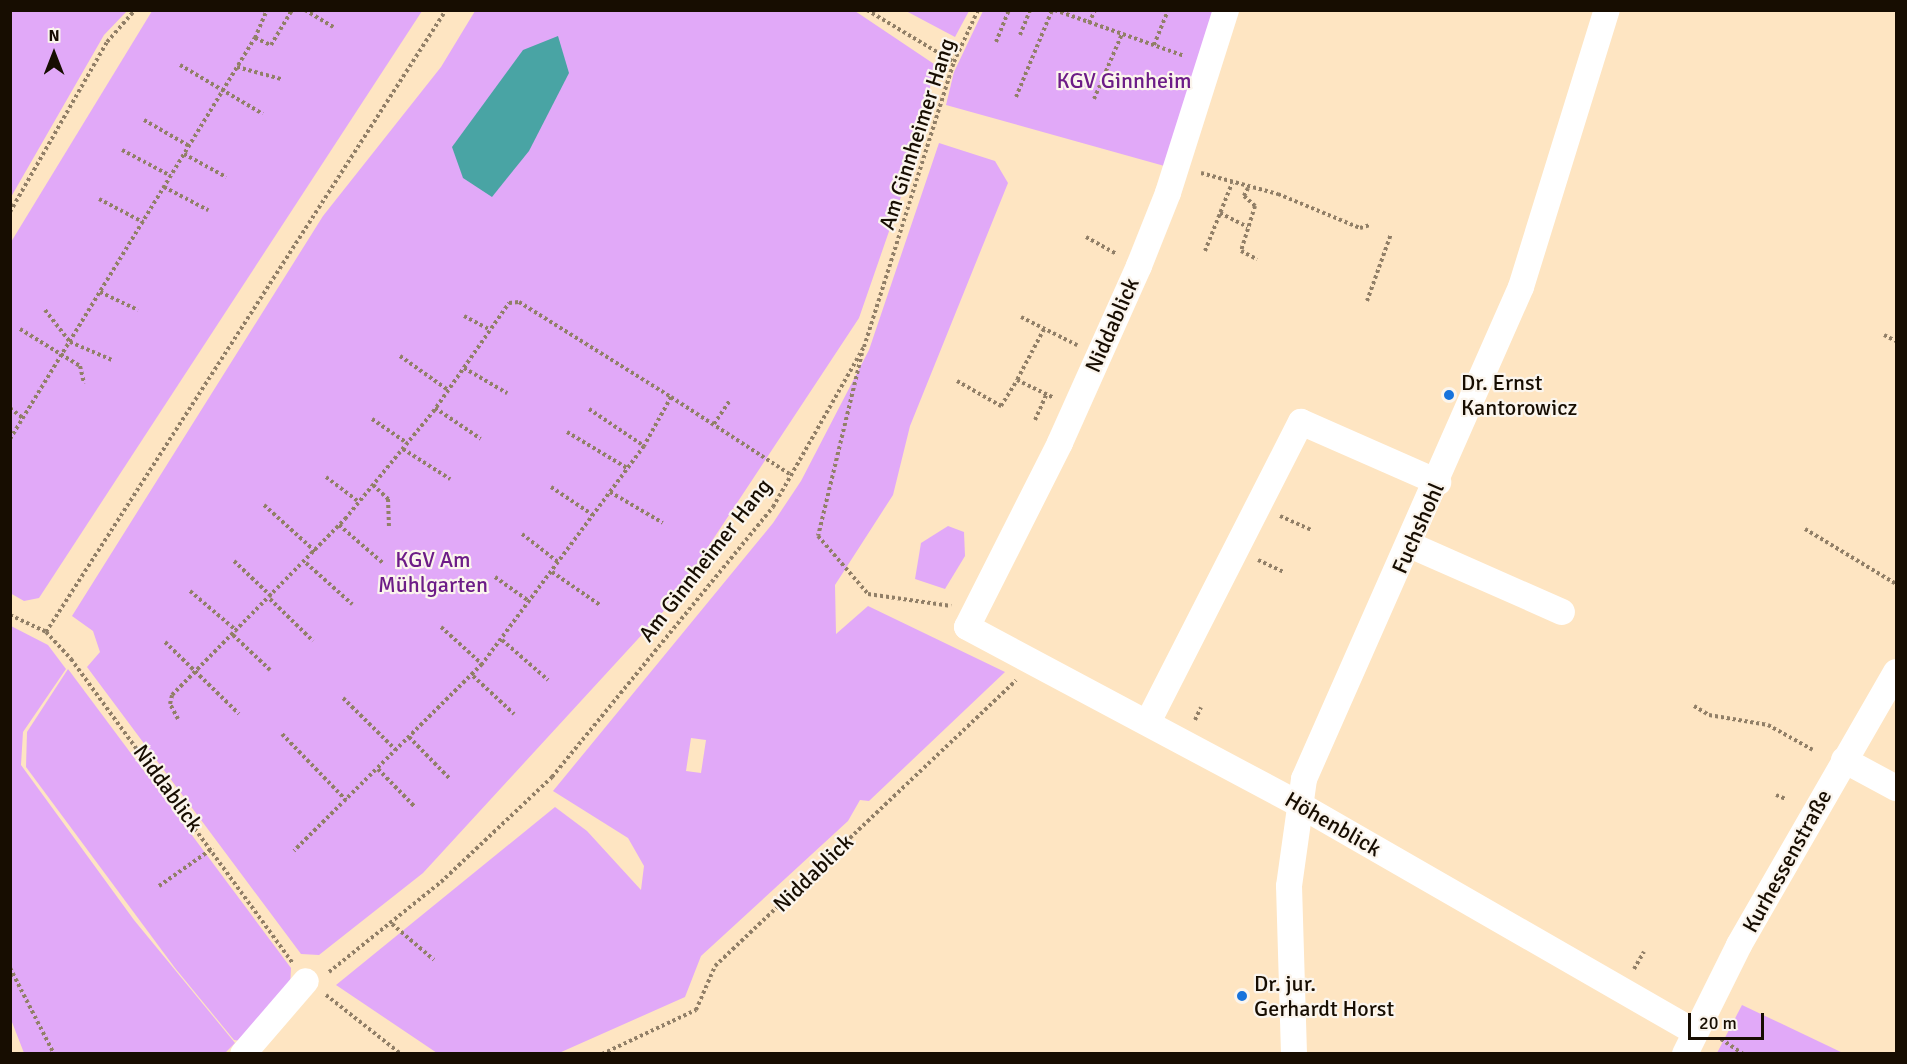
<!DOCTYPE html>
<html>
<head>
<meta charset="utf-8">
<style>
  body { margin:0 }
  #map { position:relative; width:1907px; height:1064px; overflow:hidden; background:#fee5c2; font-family:Signika,sans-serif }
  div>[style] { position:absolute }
  .green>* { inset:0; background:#e1a9f8 }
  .water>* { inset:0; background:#49a4a4 }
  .path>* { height:4px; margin-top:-2px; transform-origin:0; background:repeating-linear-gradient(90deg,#917f67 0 3px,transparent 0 6px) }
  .minor>* { height:26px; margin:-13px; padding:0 13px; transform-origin:13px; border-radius:13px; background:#fff }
  .dots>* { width:16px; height:16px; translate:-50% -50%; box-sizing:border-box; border:3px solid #fbf5ed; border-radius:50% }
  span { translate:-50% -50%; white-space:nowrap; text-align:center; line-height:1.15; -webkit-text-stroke:4.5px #fbf5ed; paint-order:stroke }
  .park-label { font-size:22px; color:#6d1c87 }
  .street-label { font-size:22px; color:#170d01 }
  .poi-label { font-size:22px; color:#170d01 }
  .left { translate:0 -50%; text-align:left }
  .frame { position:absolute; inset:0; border:12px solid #170d01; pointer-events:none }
  .north { position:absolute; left:24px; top:24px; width:60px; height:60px; -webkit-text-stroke:4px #fbf5ed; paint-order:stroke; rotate:0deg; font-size:16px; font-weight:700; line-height:24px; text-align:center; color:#170d01 }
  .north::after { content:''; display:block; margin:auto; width:21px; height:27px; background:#170d01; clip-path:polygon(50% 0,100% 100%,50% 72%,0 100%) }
  .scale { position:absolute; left:1688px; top:1013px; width:76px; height:27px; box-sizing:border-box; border:3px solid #170d01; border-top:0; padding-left:8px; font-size:18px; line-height:21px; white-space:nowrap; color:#170d01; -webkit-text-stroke:4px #fbf5ed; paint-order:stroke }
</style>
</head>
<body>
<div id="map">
  <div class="green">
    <div style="clip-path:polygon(11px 10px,127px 11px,104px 35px,11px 197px)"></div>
    <div style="clip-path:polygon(152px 11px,422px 11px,39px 598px,24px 601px,10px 593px,11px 242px)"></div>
    <div style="clip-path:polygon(475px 11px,855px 11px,934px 64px,922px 136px,859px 318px,671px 603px,423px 873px,319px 955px,301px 954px,87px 667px,100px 652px,93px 631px,72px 616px,323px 216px,441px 67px)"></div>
    <div style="clip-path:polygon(906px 11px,969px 11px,955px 37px)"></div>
    <div style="clip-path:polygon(983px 11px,1222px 11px,1168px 167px,946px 105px,954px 72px)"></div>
    <div style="clip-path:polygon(evenodd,939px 143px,995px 161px,1008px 183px,910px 426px,893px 495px,835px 585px,836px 634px,868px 606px,1005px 672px,869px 801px,860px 800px,848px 821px,701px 956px,685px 997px,559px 1053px,437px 1053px,336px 985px,555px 807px,587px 831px,641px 890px,644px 866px,628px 838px,553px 791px,773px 523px,801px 481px,869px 350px,939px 143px,691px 738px,706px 740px,701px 773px,686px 771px,691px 738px)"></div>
    <div style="clip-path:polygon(948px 526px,964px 532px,965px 556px,945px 589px,915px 579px,921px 543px)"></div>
    <div style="clip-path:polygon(11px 626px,48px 645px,66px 669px,23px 732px,21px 765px,134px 920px,235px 1043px,225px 1053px,24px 1053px,10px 1017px)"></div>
    <div style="clip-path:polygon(68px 669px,291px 968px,290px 989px,241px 1041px,234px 1040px,175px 968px,26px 767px,27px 732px)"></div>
    <div style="clip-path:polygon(1742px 1005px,1843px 1053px,1717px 1053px)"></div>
  </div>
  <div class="water">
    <div style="clip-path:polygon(558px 36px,569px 73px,529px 151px,492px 197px,463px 178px,452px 147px,523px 50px)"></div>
  </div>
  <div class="path">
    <div style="left:305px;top:10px;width:33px;rotate:31deg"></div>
    <div style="left:867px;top:10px;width:101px;rotate:30.9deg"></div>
    <div style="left:1055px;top:10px;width:137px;rotate:19.6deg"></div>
    <div style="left:1089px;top:23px;width:14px;rotate:-65deg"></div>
    <div style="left:1020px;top:35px;width:27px;rotate:-68deg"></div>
    <div style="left:255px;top:38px;width:30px;rotate:-67deg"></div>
    <div style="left:996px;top:42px;width:35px;rotate:-68deg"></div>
    <div style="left:1154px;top:45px;width:38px;rotate:-68deg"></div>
    <div style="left:180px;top:65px;width:96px;rotate:30.6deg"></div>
    <div style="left:237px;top:67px;width:46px;rotate:15.3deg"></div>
    <div style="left:1016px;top:97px;width:94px;rotate:-67.5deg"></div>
    <div style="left:1094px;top:99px;width:71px;rotate:-66.7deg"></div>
    <div style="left:144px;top:120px;width:52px;rotate:30deg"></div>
    <div style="left:122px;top:150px;width:55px;rotate:28deg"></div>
    <div style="left:184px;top:154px;width:48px;rotate:28.7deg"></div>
    <div style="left:1201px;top:173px;width:80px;rotate:15.3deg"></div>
    <div style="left:1278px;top:194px;width:89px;rotate:22.5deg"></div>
    <div style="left:1360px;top:228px;width:10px;rotate:-17deg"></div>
    <div style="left:164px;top:187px;width:50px;rotate:27.6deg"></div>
    <div style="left:1248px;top:188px;width:9px;rotate:117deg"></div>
    <div style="left:1244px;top:196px;width:15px;rotate:42deg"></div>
    <div style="left:1255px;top:206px;width:47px;rotate:107.3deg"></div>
    <div style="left:1241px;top:251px;width:18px;rotate:27deg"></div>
    <div style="left:99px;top:199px;width:50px;rotate:27.6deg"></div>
    <div style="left:10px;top:212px;width:196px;rotate:-60.3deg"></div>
    <div style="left:107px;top:42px;width:43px;rotate:-48.8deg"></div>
    <div style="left:1220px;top:213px;width:31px;rotate:27deg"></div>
    <div style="left:1086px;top:237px;width:35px;rotate:29deg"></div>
    <div style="left:1205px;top:251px;width:73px;rotate:-68.3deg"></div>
    <div style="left:100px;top:292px;width:42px;rotate:25.3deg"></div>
    <div style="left:1367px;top:301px;width:71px;rotate:-70.3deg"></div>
    <div style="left:45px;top:310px;width:41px;rotate:52deg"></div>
    <div style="left:70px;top:342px;width:46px;rotate:23.2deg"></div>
    <div style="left:464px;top:316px;width:30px;rotate:28deg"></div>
    <div style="left:1021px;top:317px;width:63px;rotate:26.6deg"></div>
    <div style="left:20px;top:329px;width:70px;rotate:31.7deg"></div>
    <div style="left:80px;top:366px;width:18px;rotate:77deg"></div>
    <div style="left:1044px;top:329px;width:58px;rotate:117.9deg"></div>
    <div style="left:1017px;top:380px;width:41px;rotate:25.9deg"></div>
    <div style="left:1884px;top:335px;width:13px;rotate:27deg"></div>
    <div style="left:862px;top:353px;width:188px;rotate:103.5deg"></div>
    <div style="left:818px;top:536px;width:77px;rotate:49.2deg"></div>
    <div style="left:868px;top:594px;width:84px;rotate:8.2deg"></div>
    <div style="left:400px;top:356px;width:59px;rotate:35.3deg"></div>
    <div style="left:464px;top:368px;width:50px;rotate:30.2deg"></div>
    <div style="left:957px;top:381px;width:51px;rotate:29.6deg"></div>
    <div style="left:1001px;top:406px;width:31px;rotate:-58deg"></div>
    <div style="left:671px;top:397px;width:143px;rotate:33deg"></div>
    <div style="left:10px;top:408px;width:16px;rotate:38deg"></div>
    <div style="left:435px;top:408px;width:55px;rotate:34deg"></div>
    <div style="left:589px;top:409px;width:66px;rotate:33.9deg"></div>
    <div style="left:372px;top:419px;width:42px;rotate:34.4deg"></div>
    <div style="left:1035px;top:420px;width:27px;rotate:-66deg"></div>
    <div style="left:714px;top:424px;width:29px;rotate:-56deg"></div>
    <div style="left:567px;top:432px;width:70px;rotate:31deg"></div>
    <div style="left:10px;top:439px;width:470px;rotate:-58.6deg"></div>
    <div style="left:255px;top:38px;width:17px;rotate:24deg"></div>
    <div style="left:271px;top:45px;width:41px;rotate:-59deg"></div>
    <div style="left:403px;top:449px;width:56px;rotate:32.6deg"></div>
    <div style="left:326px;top:477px;width:41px;rotate:37.1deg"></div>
    <div style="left:373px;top:485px;width:21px;rotate:43deg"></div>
    <div style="left:388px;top:499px;width:28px;rotate:88deg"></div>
    <div style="left:551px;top:487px;width:50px;rotate:33.7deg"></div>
    <div style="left:610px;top:492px;width:61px;rotate:30.3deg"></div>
    <div style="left:264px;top:505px;width:70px;rotate:42.1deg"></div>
    <div style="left:1280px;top:516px;width:35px;rotate:24deg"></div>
    <div style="left:339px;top:525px;width:58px;rotate:40.8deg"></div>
    <div style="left:1805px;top:529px;width:106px;rotate:31.1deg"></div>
    <div style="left:522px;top:534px;width:46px;rotate:37.9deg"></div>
    <div style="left:1258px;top:560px;width:29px;rotate:25deg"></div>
    <div style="left:234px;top:561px;width:52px;rotate:43.5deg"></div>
    <div style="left:306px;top:563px;width:62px;rotate:41.7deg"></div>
    <div style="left:552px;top:572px;width:58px;rotate:34.5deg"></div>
    <div style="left:495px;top:577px;width:43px;rotate:35.5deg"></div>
    <div style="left:190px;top:591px;width:62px;rotate:40.4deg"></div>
    <div style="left:270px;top:599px;width:60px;rotate:44.3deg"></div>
    <div style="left:10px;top:615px;width:40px;rotate:25deg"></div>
    <div style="left:46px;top:632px;width:37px;rotate:47deg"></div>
    <div style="left:71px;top:659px;width:376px;rotate:53.9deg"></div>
    <div style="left:441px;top:627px;width:55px;rotate:42.1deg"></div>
    <div style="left:46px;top:632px;width:740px;rotate:-57.26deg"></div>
    <div style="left:233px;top:635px;width:51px;rotate:43.4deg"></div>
    <div style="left:502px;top:640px;width:61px;rotate:41deg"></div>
    <div style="left:165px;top:642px;width:103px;rotate:44.2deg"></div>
    <div style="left:473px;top:676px;width:56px;rotate:42.8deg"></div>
    <div style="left:343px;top:698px;width:74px;rotate:44.5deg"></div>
    <div style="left:1694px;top:706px;width:17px;rotate:31deg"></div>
    <div style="left:1709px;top:715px;width:60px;rotate:9.6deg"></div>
    <div style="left:1768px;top:725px;width:51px;rotate:29.1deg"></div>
    <div style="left:178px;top:719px;width:17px;rotate:-118deg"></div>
    <div style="left:170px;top:704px;width:9px;rotate:-77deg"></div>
    <div style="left:172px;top:695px;width:247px;rotate:-45.5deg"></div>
    <div style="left:345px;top:519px;width:139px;rotate:-50.6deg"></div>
    <div style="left:433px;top:412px;width:133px;rotate:-55.1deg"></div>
    <div style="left:509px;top:303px;width:10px;rotate:-6deg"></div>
    <div style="left:519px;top:302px;width:179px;rotate:32deg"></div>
    <div style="left:671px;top:397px;width:56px;rotate:118.9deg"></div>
    <div style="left:644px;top:446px;width:272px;rotate:126.6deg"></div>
    <div style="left:482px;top:664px;width:265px;rotate:135.2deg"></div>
    <div style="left:1195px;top:720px;width:14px;rotate:-65deg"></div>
    <div style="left:282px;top:734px;width:92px;rotate:45.9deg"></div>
    <div style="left:409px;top:737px;width:59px;rotate:45.7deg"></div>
    <div style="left:378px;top:769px;width:53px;rotate:45.8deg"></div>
    <div style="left:1776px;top:795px;width:11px;rotate:22deg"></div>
    <div style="left:159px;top:886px;width:66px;rotate:-35.1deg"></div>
    <div style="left:392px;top:924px;width:55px;rotate:40.6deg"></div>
    <div style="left:10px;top:968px;width:97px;rotate:62.9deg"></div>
    <div style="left:1634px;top:969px;width:20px;rotate:-60deg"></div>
    <div style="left:329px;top:972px;width:144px;rotate:-38.8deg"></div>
    <div style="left:441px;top:882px;width:153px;rotate:-43.4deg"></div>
    <div style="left:552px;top:777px;width:349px;rotate:-50.7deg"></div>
    <div style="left:773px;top:507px;width:184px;rotate:-60.4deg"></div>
    <div style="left:864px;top:347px;width:299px;rotate:-72.5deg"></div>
    <div style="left:954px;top:62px;width:57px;rotate:-65.2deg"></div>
    <div style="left:326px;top:995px;width:95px;rotate:38.2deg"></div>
    <div style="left:1721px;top:1039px;width:27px;rotate:34deg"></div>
    <div style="left:602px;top:1054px;width:104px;rotate:-25.1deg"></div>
    <div style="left:696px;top:1010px;width:48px;rotate:-66.6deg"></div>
    <div style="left:715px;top:966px;width:415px;rotate:-43.5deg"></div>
  </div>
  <div class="minor">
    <div style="left:1226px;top:10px;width:192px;rotate:107.6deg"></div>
    <div style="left:1168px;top:193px;width:79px;rotate:111.7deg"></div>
    <div style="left:1139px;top:266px;width:194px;rotate:114.1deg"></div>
    <div style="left:1060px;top:443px;width:206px;rotate:116.8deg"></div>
    <div style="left:967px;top:627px;width:378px;rotate:28.1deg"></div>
    <div style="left:1300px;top:805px;width:453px;rotate:29.9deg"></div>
    <div style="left:1410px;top:545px;width:166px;rotate:23.8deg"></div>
    <div style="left:1148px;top:722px;width:337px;rotate:-63deg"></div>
    <div style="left:1301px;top:422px;width:150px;rotate:23.7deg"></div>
    <div style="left:1844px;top:760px;width:59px;rotate:28.3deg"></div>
    <div style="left:243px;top:1054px;width:96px;rotate:-49.2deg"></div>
    <div style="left:1294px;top:1054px;width:168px;rotate:-91.7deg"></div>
    <div style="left:1289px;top:886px;width:108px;rotate:-82deg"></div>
    <div style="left:1304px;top:779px;width:538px;rotate:-66.2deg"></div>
    <div style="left:1521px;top:287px;width:290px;rotate:-72.8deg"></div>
    <div style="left:1685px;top:1054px;width:122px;rotate:-63.6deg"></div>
    <div style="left:1739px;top:945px;width:315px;rotate:-60.1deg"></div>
  </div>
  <div class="dots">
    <div style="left:1449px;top:395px;background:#1773dc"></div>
    <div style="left:1242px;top:996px;background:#1773dc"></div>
  </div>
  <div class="park-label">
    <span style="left:1124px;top:81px">KGV Ginnheim</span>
    <span style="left:433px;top:572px">KGV Am<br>Mühlgarten</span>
  </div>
  <div class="street-label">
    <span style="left:917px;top:134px;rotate:-72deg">Am Ginnheimer Hang</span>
    <span style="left:1112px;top:325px;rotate:-66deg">Niddablick</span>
    <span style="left:1418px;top:528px;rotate:-66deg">Fuchshohl</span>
    <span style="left:705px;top:560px;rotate:-52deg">Am Ginnheimer Hang</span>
    <span style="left:168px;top:788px;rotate:54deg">Niddablick</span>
    <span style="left:1333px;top:824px;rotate:30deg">Höhenblick</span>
    <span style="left:1787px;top:861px;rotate:-61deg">Kurhessenstraße</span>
    <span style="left:813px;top:873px;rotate:-44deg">Niddablick</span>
  </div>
  <div class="poi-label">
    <span class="left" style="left:1461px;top:395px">Dr. Ernst<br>Kantorowicz</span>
    <span class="left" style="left:1254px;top:996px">Dr. jur.<br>Gerhardt Horst</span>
  </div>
  <div class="frame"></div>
  <div class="north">N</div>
  <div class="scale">20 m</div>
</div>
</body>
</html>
